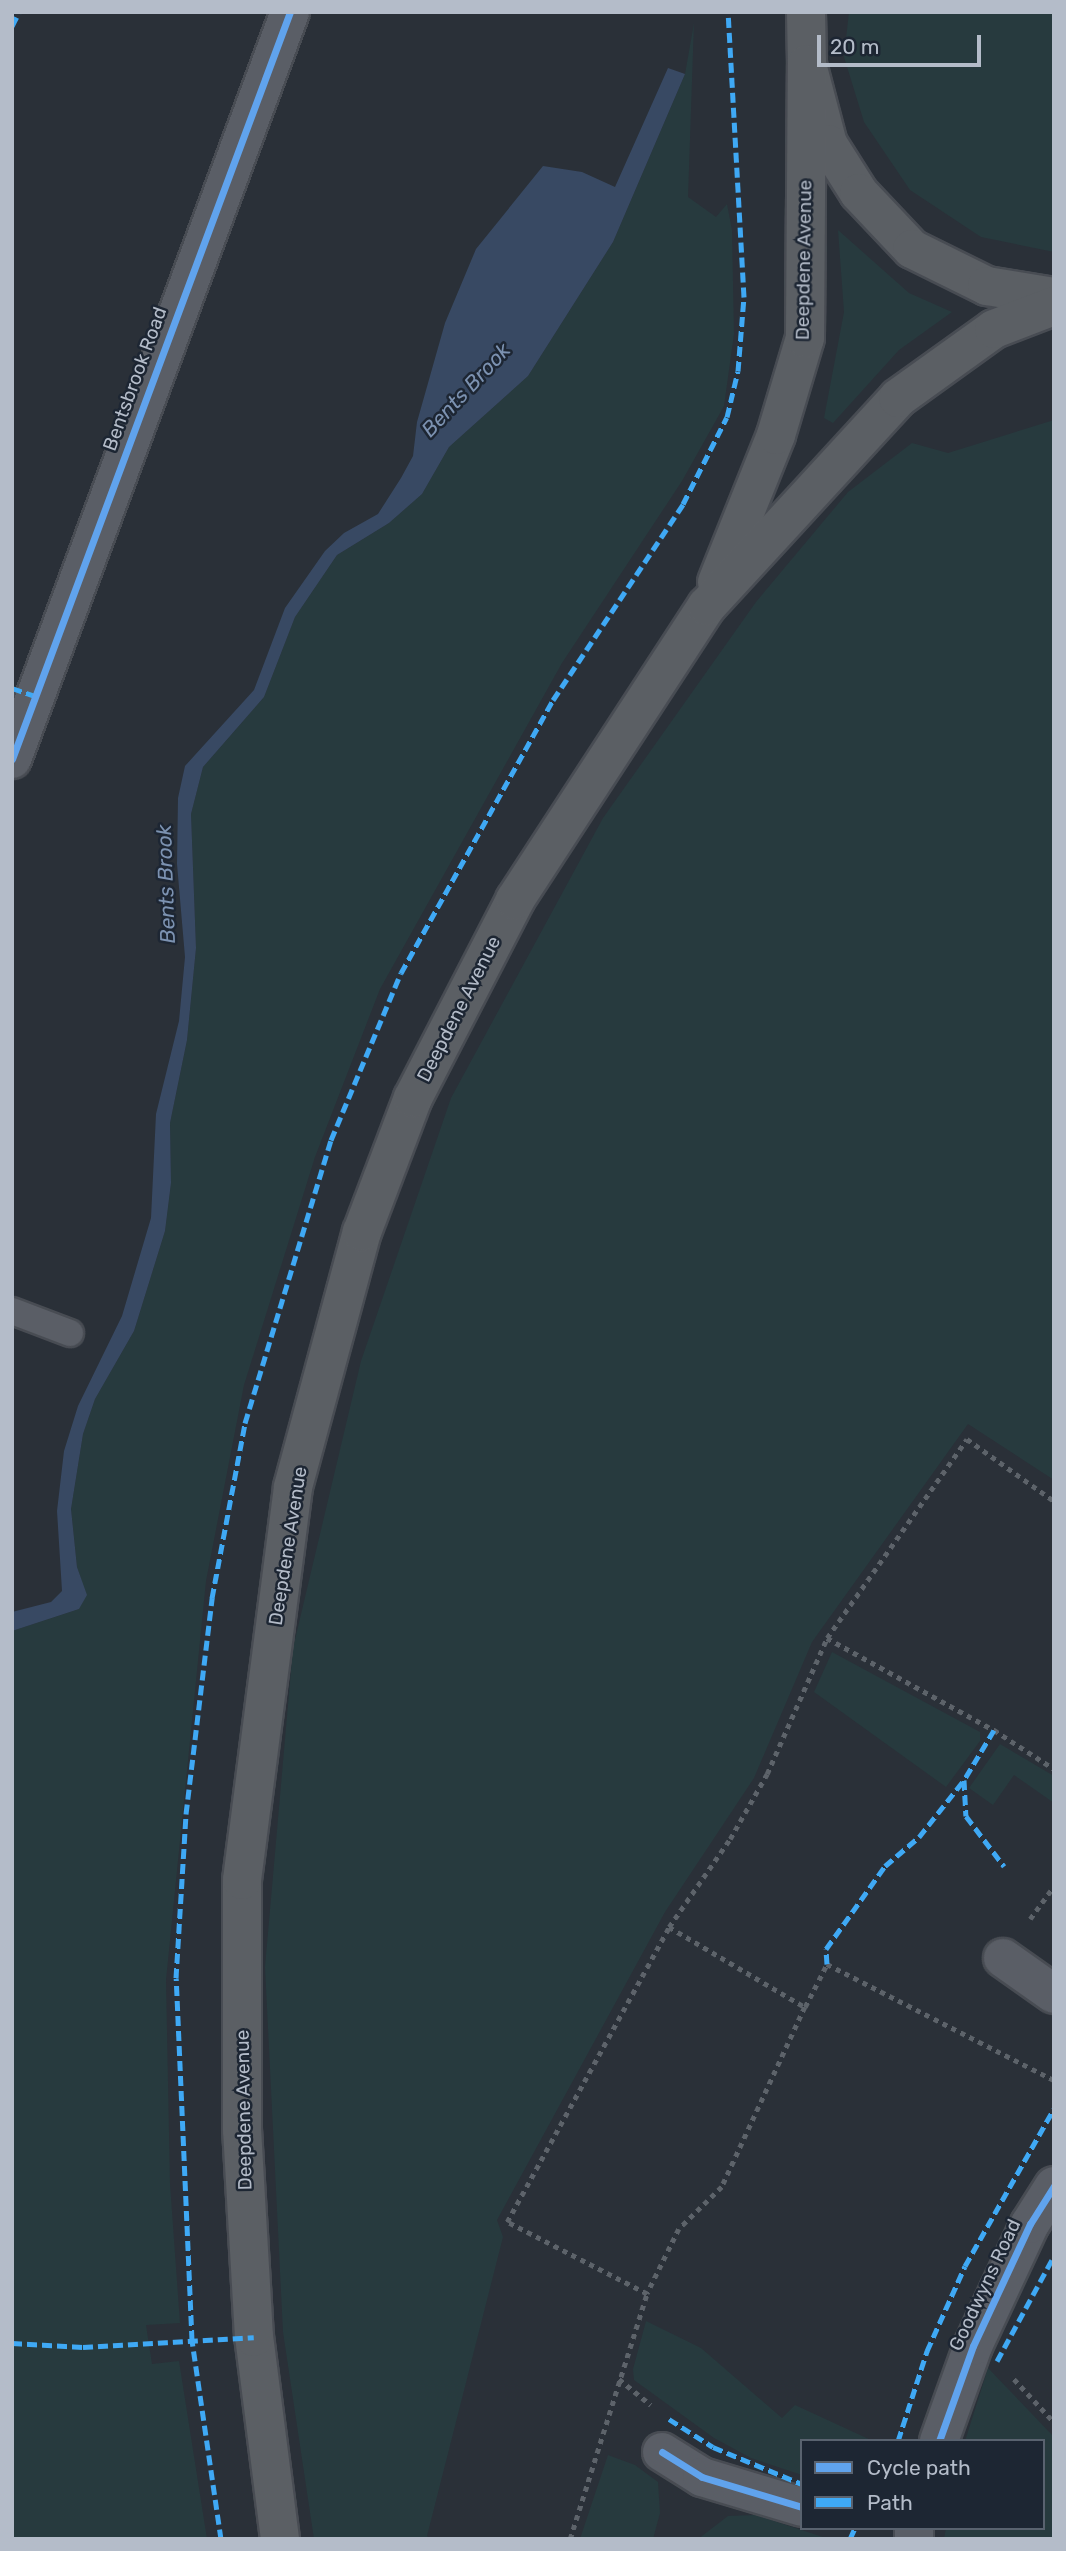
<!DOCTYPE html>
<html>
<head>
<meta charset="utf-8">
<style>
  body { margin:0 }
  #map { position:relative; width:1066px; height:2551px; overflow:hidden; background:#2a3038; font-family:Rubik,sans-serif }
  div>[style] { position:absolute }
  .green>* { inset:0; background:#273a3e }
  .water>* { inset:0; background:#384963 }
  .path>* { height:4.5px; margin-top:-2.25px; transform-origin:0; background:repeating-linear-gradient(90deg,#5d636a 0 5px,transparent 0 10px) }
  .roads { filter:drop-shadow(2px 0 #484c53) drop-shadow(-2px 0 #484c53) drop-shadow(0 2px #484c53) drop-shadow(0 -2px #484c53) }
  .service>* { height:26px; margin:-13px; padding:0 13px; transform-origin:13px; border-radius:13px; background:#5a5e66 }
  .minor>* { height:38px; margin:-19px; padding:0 19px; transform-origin:19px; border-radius:19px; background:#5a5e66 }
  .trunk>* { height:38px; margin:-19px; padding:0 19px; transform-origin:19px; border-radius:19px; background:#5b5f64 }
  .quiet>* { height:5px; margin-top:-2.5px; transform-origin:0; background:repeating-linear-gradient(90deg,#3fa9f5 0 10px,transparent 0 15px) }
  .cycleway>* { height:7px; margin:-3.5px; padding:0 3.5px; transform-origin:3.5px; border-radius:3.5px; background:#60a3ed }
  span { translate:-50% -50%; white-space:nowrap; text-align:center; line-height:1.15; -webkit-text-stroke:5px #1d2633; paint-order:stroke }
  .street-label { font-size:19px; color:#b4bcc9 }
  .water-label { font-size:21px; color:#7c92b1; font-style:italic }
  .frame { position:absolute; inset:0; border:14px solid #b4bcc9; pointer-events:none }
  .legend { position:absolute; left:800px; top:2439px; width:245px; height:91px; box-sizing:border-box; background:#1d2633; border:2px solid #59626f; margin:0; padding:9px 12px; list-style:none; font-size:21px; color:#b4bcc9 }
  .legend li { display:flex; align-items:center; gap:14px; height:35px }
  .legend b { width:35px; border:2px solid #59626f }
  .scale { position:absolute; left:817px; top:35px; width:164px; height:32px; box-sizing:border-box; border:4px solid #b4bcc9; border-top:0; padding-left:9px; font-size:21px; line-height:24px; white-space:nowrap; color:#b4bcc9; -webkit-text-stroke:5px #1d2633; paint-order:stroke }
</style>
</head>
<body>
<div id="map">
  <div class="green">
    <div style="clip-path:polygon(849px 12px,1054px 12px,1054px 252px,981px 237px,910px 190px,864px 122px,844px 57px)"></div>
    <div style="clip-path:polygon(694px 23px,688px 197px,716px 217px,727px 204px,732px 230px,734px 334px,724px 406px,682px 481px,562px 663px,380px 989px,315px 1157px,244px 1385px,206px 1581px,166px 1980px,170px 2184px,180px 2323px,146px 2325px,152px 2364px,179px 2361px,207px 2539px,12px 2539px,12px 1631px,79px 1609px,86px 1595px,77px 1567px,71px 1509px,83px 1434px,95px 1399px,134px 1331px,165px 1231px,171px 1183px,170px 1123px,187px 1040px,196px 948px,191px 814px,203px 767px,264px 697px,295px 617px,337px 555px,389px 523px,422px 494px,449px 447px,528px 376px,613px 242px,685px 74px)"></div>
    <div style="clip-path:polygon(838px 230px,909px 293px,952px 312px,899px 350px,833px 423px,824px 418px,844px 312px)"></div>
    <div style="clip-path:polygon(1054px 420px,1054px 1480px,968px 1424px,812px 1642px,754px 1778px,665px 1912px,497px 2220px,503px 2237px,427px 2536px,430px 2539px,314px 2539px,283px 2332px,265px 1967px,293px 1648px,361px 1361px,451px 1098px,603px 818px,756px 602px,848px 492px,912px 443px,948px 453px)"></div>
    <div style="clip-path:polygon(832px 1652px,980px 1732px,980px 1741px,946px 1787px,814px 1692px)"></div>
    <div style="clip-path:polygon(1000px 1744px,1054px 1776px,1054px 1803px,1014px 1775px,993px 1805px,969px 1788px)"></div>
    <div style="clip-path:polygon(646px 2321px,701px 2348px,782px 2418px,795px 2405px,873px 2441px,802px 2441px,802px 2475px,751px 2458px,714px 2438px,634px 2380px,633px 2369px)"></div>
    <div style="clip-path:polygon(988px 2368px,1054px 2437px,1054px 2539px,944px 2539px,946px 2528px,1043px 2528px,1043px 2441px,965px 2441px)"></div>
    <div style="clip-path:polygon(608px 2455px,635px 2465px,658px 2482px,660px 2513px,653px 2539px,580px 2539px)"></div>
    <div style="clip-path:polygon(756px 2515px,829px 2539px,698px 2539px,728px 2516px)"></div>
  </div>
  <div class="water">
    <div style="clip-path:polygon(668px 68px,685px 74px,613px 242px,528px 376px,449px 447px,422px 494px,389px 523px,337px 555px,295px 617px,264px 697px,203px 767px,191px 814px,196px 948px,187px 1040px,170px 1123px,171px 1183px,165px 1231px,134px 1331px,95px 1399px,83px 1434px,71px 1509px,77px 1567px,87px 1595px,79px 1609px,12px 1631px,12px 1612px,51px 1602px,62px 1591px,57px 1511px,64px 1451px,78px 1406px,122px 1316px,151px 1218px,156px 1114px,179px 1021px,185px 957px,177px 864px,178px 798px,185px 766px,254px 690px,285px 608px,325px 551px,344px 533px,378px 514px,401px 478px,413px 456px,417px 422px,445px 323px,476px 249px,543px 166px,582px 172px,615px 187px)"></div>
  </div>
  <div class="path">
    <div style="left:827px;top:1638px;width:191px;rotate:28.9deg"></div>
    <div style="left:994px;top:1730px;width:72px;rotate:33deg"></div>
    <div style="left:1030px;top:1919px;width:41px;rotate:-54deg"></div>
    <div style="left:669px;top:1927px;width:158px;rotate:30.5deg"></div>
    <div style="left:805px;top:2007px;width:198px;rotate:114.8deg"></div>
    <div style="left:722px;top:2187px;width:60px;rotate:135.7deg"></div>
    <div style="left:679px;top:2229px;width:72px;rotate:116.2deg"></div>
    <div style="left:647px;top:2294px;width:157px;rotate:-152.8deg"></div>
    <div style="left:507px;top:2222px;width:337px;rotate:-61.2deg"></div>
    <div style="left:669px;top:1927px;width:107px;rotate:-55.3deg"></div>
    <div style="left:730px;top:1839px;width:75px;rotate:-60.4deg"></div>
    <div style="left:767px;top:1774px;width:149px;rotate:-66.2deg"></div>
    <div style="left:827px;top:1638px;width:243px;rotate:-54.9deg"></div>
    <div style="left:967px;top:1439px;width:107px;rotate:35.5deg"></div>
    <div style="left:805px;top:2007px;width:48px;rotate:-62.9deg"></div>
    <div style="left:827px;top:1964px;width:255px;rotate:27.1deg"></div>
    <div style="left:619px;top:2379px;width:41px;rotate:39.1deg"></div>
    <div style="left:1014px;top:2379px;width:59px;rotate:47.1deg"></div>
    <div style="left:570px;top:2539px;width:257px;rotate:-72.6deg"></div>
  </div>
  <div class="roads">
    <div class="service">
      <div style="left:12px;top:1311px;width:62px;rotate:20.8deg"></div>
    </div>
    <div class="minor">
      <div style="left:12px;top:759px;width:797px;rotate:-69.59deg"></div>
      <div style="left:1003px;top:1958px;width:62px;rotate:35.2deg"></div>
      <div style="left:939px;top:2441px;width:101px;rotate:-70.3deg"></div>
      <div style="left:973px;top:2346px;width:135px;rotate:-65deg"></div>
      <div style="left:1030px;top:2224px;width:45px;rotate:-57.7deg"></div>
      <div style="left:662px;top:2452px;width:47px;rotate:32deg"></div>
      <div style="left:702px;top:2477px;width:104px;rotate:16.7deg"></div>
      <div style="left:914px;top:2539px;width:11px;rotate:-90deg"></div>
    </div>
    <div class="trunk">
      <div style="left:806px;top:12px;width:52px;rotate:88.9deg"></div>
      <div style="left:807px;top:64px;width:83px;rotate:75.3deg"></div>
      <div style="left:828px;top:144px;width:58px;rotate:57.7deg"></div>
      <div style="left:859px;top:193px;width:77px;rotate:46.6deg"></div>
      <div style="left:912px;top:249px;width:84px;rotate:26.3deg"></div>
      <div style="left:987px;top:286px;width:68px;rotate:9.3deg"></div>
      <div style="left:717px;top:582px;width:158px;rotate:-68.1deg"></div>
      <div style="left:776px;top:435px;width:101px;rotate:-73.4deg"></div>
      <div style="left:805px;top:338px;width:274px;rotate:-89.6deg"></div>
      <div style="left:280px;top:2539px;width:204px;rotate:-97.3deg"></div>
      <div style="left:254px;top:2337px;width:207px;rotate:-93.3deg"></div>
      <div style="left:242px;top:2130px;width:250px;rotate:-90deg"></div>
      <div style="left:242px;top:1880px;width:396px;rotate:-82.6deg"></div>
      <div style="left:293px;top:1487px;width:264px;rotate:-74.9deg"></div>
      <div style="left:362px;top:1232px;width:143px;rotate:-69.2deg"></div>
      <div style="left:413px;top:1098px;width:223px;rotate:-62.7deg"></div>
      <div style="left:515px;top:900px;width:351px;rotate:-56.9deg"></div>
      <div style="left:707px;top:606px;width:282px;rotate:-47.4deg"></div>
      <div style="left:898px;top:398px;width:118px;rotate:-35.7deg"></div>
      <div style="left:994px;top:329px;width:64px;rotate:-21deg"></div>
    </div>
  </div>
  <div class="quiet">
    <div style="left:12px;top:26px;width:16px;rotate:-63deg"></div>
    <div style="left:12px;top:688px;width:24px;rotate:19deg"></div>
    <div style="left:994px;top:1730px;width:58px;rotate:121deg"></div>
    <div style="left:964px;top:1780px;width:36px;rotate:87deg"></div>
    <div style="left:966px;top:1816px;width:63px;rotate:52.8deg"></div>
    <div style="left:827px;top:1964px;width:15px;rotate:-94deg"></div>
    <div style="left:826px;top:1949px;width:102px;rotate:-54.6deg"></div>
    <div style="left:885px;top:1866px;width:45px;rotate:-40.5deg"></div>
    <div style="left:919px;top:1837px;width:73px;rotate:-51.7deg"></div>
    <div style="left:12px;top:2343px;width:71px;rotate:3.2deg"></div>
    <div style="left:83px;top:2347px;width:171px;rotate:-3.3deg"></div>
    <div style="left:997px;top:2361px;width:119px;rotate:-61.5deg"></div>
    <div style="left:669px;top:2419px;width:52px;rotate:32.5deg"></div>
    <div style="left:713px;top:2447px;width:96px;rotate:22.6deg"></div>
    <div style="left:898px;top:2441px;width:95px;rotate:-72.1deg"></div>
    <div style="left:927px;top:2351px;width:93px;rotate:-65.9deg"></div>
    <div style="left:965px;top:2266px;width:180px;rotate:-60.5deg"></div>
    <div style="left:221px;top:2539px;width:201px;rotate:-98.3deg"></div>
    <div style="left:192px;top:2340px;width:362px;rotate:-92.5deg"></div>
    <div style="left:176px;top:1978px;width:164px;rotate:-86.5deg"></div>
    <div style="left:186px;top:1814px;width:218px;rotate:-83.1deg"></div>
    <div style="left:212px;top:1598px;width:178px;rotate:-79.3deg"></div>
    <div style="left:245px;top:1423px;width:296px;rotate:-73.1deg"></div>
    <div style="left:331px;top:1140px;width:181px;rotate:-67.3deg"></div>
    <div style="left:401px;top:973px;width:312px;rotate:-60.9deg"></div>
    <div style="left:553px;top:700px;width:235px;rotate:-56.4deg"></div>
    <div style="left:683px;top:504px;width:97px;rotate:-63.2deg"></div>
    <div style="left:727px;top:417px;width:47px;rotate:-76.6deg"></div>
    <div style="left:738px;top:371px;width:74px;rotate:-85.4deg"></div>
    <div style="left:744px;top:297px;width:285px;rotate:-93.2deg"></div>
    <div style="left:850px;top:2539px;width:12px;rotate:-66deg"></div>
  </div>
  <div class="cycleway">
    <div style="left:12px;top:759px;width:797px;rotate:-69.59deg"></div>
    <div style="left:939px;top:2441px;width:101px;rotate:-70.3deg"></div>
    <div style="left:973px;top:2346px;width:135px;rotate:-65deg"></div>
    <div style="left:1030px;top:2224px;width:45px;rotate:-57.7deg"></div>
    <div style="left:662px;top:2452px;width:47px;rotate:32deg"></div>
    <div style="left:702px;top:2477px;width:104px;rotate:16.7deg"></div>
  </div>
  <div class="street-label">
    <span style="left:804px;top:260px;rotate:-89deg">Deepdene Avenue</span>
    <span style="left:135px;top:379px;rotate:-70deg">Bentsbrook Road</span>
    <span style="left:459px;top:1009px;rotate:-63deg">Deepdene Avenue</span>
    <span style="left:288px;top:1546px;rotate:-81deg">Deepdene Avenue</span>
    <span style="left:244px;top:2110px;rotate:-91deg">Deepdene Avenue</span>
    <span style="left:985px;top:2285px;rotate:-65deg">Goodwyns Road</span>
  </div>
  <div class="water-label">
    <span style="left:466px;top:390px;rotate:-47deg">Bents Brook</span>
    <span style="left:166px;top:884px;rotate:-92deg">Bents Brook</span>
  </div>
  <div class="frame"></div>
  <ul class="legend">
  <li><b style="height:9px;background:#60a3ed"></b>Cycle path</li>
  <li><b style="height:9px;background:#3fa9f5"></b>Path</li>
  </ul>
  <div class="scale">20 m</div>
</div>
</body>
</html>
